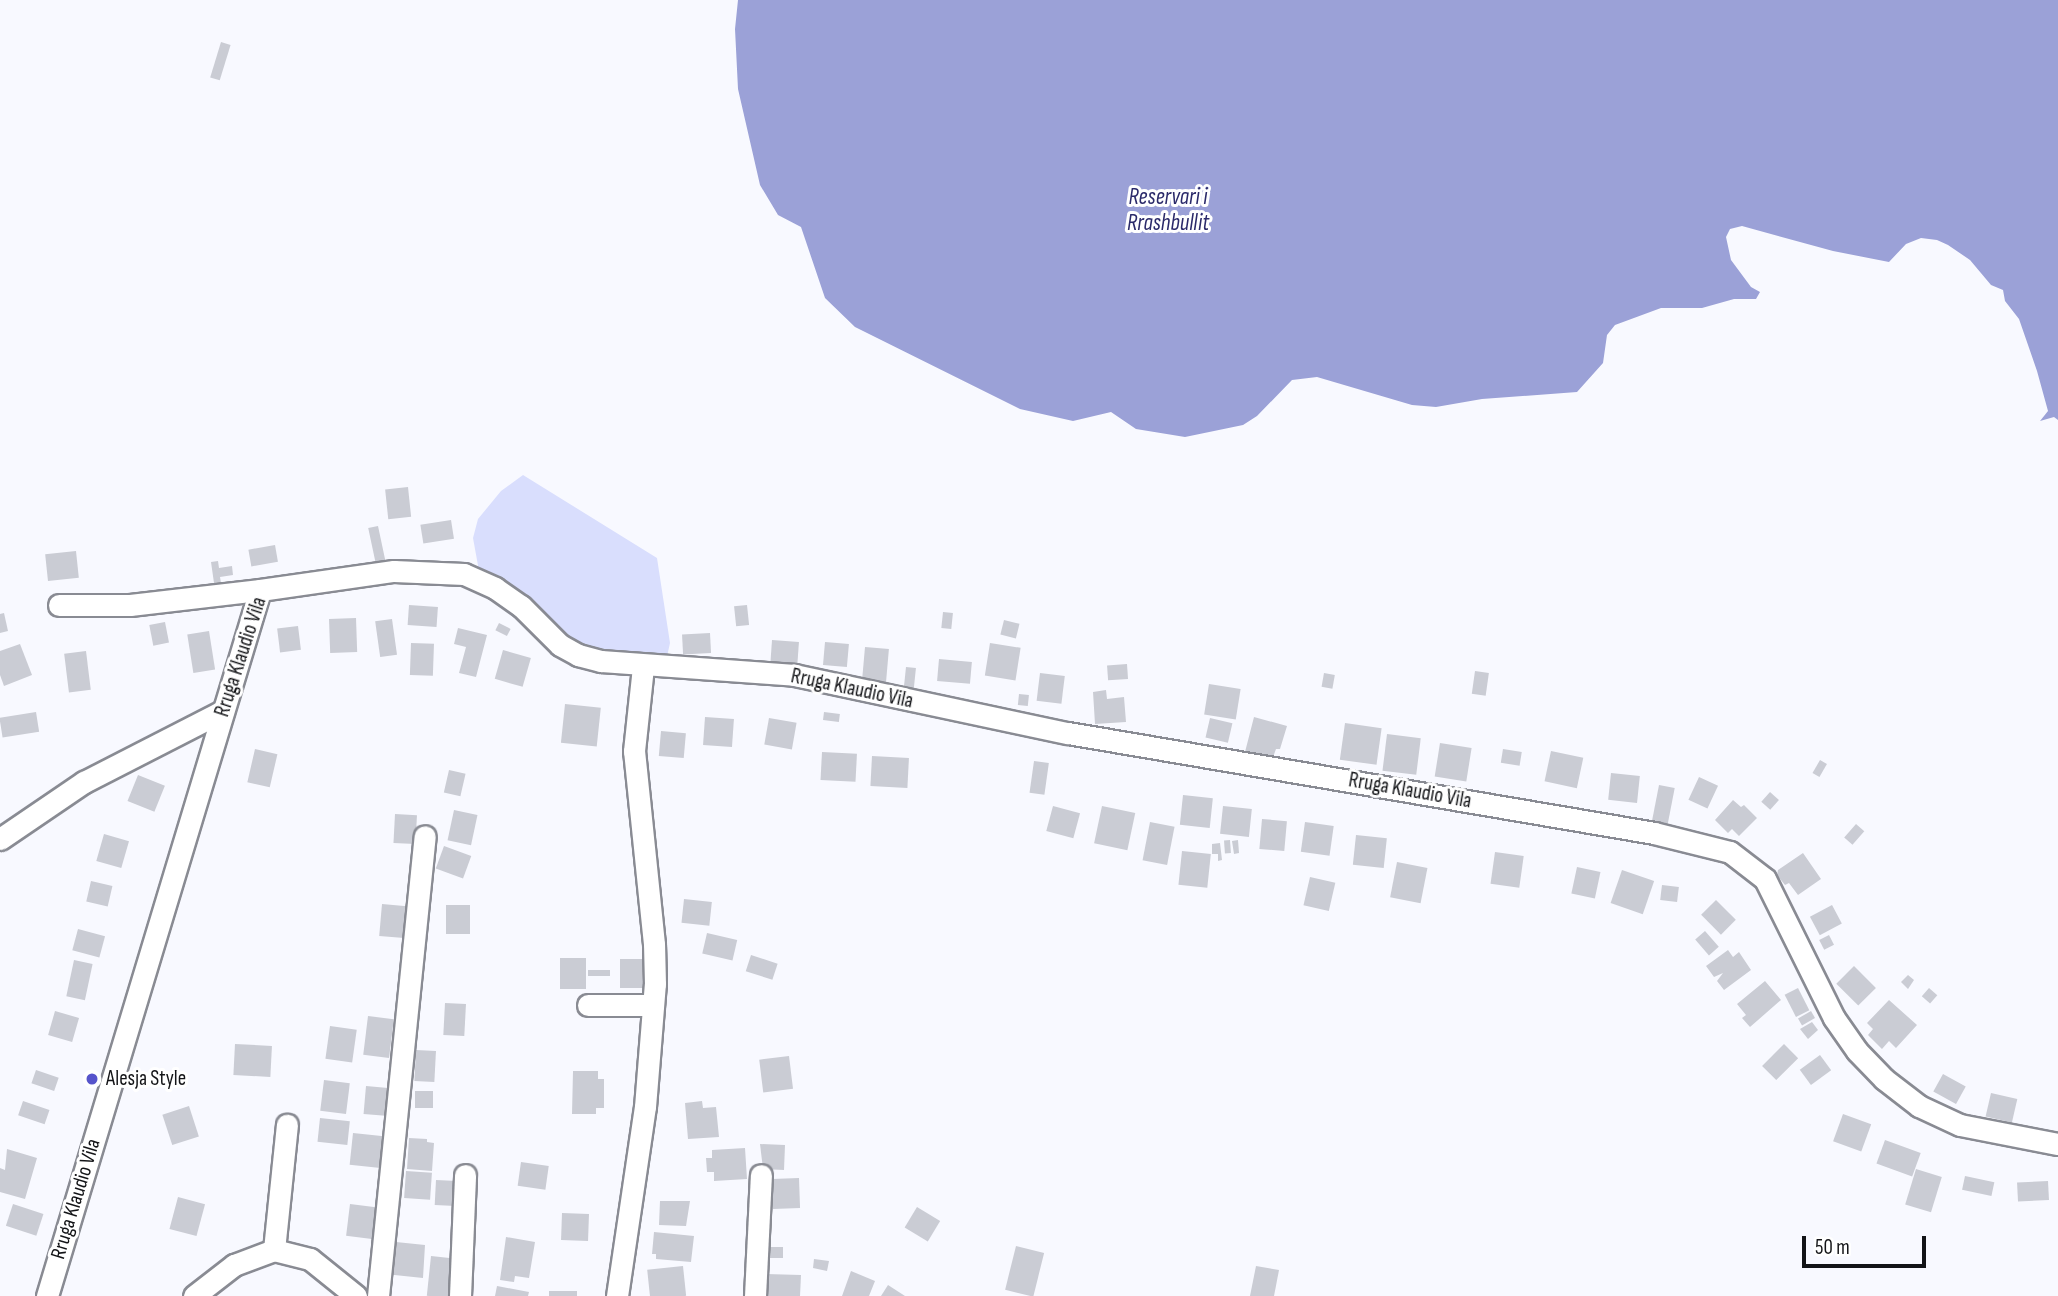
<!DOCTYPE html>
<html>
<head>
<meta charset="utf-8">
<style>
  body { margin:0 }
  #map { position:relative; width:2058px; height:1296px; overflow:hidden; background:#f8f9ff; font-family:"Sofia Sans Condensed",sans-serif }
  div>[style] { position:absolute }
  .green>* { inset:0; background:#d9defd }
  .water>* { inset:0; background:#9ba1d7 }
  .building>* { inset:0; background:#caccd4; transform-origin:0 0 }
  .roads { filter:drop-shadow(2px 0 #898b93) drop-shadow(-2px 0 #898b93) drop-shadow(0 2px #898b93) drop-shadow(0 -2px #898b93) }
  .minor>* { height:21px; margin:-10.5px; padding:0 10.5px; transform-origin:10.5px; border-radius:10.5px; background:#fff }
  .dots>* { width:19px; height:19px; translate:-50% -50%; box-sizing:border-box; border:4px solid #fff; border-radius:50% }
  span { translate:-50% -50%; white-space:nowrap; text-align:center; line-height:1.15; -webkit-text-stroke:6px #fff; paint-order:stroke }
  .street-label { font-size:21px; color:#131417 }
  .poi-label { font-size:21px; color:#131417 }
  .left { translate:0 -50%; text-align:left }
  .water-label { font-size:23px; color:#2b2a6a; font-style:italic }
  .scale { position:absolute; left:1802px; top:1236px; width:124px; height:32px; box-sizing:border-box; border:4px solid #131417; border-top:0; padding-left:9px; font-size:21px; line-height:24px; white-space:nowrap; color:#131417; -webkit-text-stroke:5px #fff; paint-order:stroke }
</style>
</head>
<body>
<div id="map">
  <div class="green">
    <div style="clip-path:polygon(523px 475px,657px 558px,670px 643px,666px 661px,572px 653px,532px 605px,506px 582px,479px 571px,473px 538px,478px 519px,501px 491px)"></div>
  </div>
  <div class="water">
    <div style="clip-path:polygon(738px 0,2058px 0,2058px 420px,2054px 417px,2040px 421px,2048px 411px,2037px 371px,2019px 319px,2005px 301px,2003px 290px,1991px 285px,1970px 260px,1948px 245px,1937px 240px,1921px 238px,1906px 244px,1889px 262px,1833px 251px,1742px 226px,1730px 229px,1726px 237px,1731px 260px,1751px 287px,1760px 292px,1756px 299px,1734px 299px,1702px 308px,1661px 308px,1615px 325px,1607px 335px,1603px 363px,1577px 392px,1482px 399px,1436px 407px,1412px 405px,1317px 377px,1292px 380px,1257px 416px,1243px 425px,1185px 437px,1136px 429px,1111px 412px,1073px 421px,1020px 409px,855px 327px,825px 298px,801px 227px,778px 215px,760px 185px,738px 89px,735px 29px)"></div>
  </div>
  <div class="building">
    <div style="left:221px;top:42px;width:10px;height:37px;rotate:17deg"></div>
    <div style="left:408px;top:487px;width:30px;height:23px;rotate:84deg"></div>
    <div style="left:451px;top:520px;width:19px;height:31px;rotate:81deg"></div>
    <div style="left:378px;top:526px;width:35px;height:10px;rotate:78deg"></div>
    <div style="left:275px;top:545px;width:17px;height:27px;rotate:80deg"></div>
    <div style="left:76px;top:551px;width:27px;height:31px;rotate:84deg"></div>
    <div style="clip-path:polygon(218px 561px,219px 568px,232px 566px,233px 575px,220px 577px,222px 589px,215px 590px,211px 562px)"></div>
    <div style="left:409px;top:605px;width:29px;height:20px;rotate:4deg"></div>
    <div style="left:747px;top:605px;width:20px;height:13px;rotate:84deg"></div>
    <div style="left:943px;top:612px;width:10px;height:16px;rotate:6deg"></div>
    <div style="clip-path:polygon(4px 613px,8px 631px,0 633px,0 614px)"></div>
    <div style="left:356px;top:618px;width:34px;height:27px;rotate:88deg"></div>
    <div style="left:392px;top:619px;width:36px;height:17px;rotate:82deg"></div>
    <div style="left:1004px;top:620px;width:16px;height:15px;rotate:14deg"></div>
    <div style="left:165px;top:622px;width:21px;height:16px;rotate:79deg"></div>
    <div style="left:499px;top:623px;width:13px;height:8px;rotate:27deg"></div>
    <div style="left:298px;top:626px;width:24px;height:21px;rotate:83deg"></div>
    <div style="clip-path:polygon(458px 628px,487px 635px,476px 677px,459px 673px,466px 647px,454px 644px)"></div>
    <div style="left:209px;top:631px;width:39px;height:22px;rotate:81deg"></div>
    <div style="left:710px;top:633px;width:20px;height:28px;rotate:87deg"></div>
    <div style="left:772px;top:640px;width:27px;height:22px;rotate:4deg"></div>
    <div style="left:825px;top:642px;width:24px;height:23px;rotate:5deg"></div>
    <div style="left:411px;top:643px;width:23px;height:32px;rotate:2deg"></div>
    <div style="left:990px;top:643px;width:31px;height:33px;rotate:9deg"></div>
    <div style="clip-path:polygon(20px 644px,32px 675px,4px 686px,0 675px,0 651px)"></div>
    <div style="left:865px;top:647px;width:24px;height:33px;rotate:5deg"></div>
    <div style="left:503px;top:650px;width:29px;height:30px;rotate:16deg"></div>
    <div style="left:86px;top:651px;width:39px;height:22px;rotate:83deg"></div>
    <div style="left:939px;top:659px;width:33px;height:22px;rotate:5deg"></div>
    <div style="left:1127px;top:664px;width:15px;height:20px;rotate:86deg"></div>
    <div style="left:906px;top:667px;width:10px;height:21px;rotate:6deg"></div>
    <div style="left:1475px;top:671px;width:14px;height:23px;rotate:8deg"></div>
    <div style="left:1040px;top:673px;width:25px;height:28px;rotate:7deg"></div>
    <div style="left:1324px;top:673px;width:11px;height:14px;rotate:10deg"></div>
    <div style="left:1209px;top:684px;width:32px;height:31px;rotate:9deg"></div>
    <div style="clip-path:polygon(1106px 690px,1107px 699px,1124px 697px,1126px 722px,1095px 724px,1093px 692px)"></div>
    <div style="left:1019px;top:694px;width:10px;height:11px;rotate:6deg"></div>
    <div style="left:565px;top:704px;width:36px;height:39px;rotate:6deg"></div>
    <div style="left:36px;top:712px;width:20px;height:37px;rotate:81deg"></div>
    <div style="left:824px;top:712px;width:16px;height:8px;rotate:7deg"></div>
    <div style="left:705px;top:717px;width:29px;height:28px;rotate:4deg"></div>
    <div style="clip-path:polygon(1254px 717px,1287px 726px,1280px 749px,1276px 749px,1272px 760px,1245px 752px)"></div>
    <div style="left:769px;top:718px;width:28px;height:27px;rotate:10deg"></div>
    <div style="left:1210px;top:718px;width:23px;height:20px;rotate:13deg"></div>
    <div style="left:1345px;top:723px;width:37px;height:37px;rotate:8deg"></div>
    <div style="left:661px;top:731px;width:25px;height:25px;rotate:5deg"></div>
    <div style="left:1387px;top:734px;width:34px;height:37px;rotate:7deg"></div>
    <div style="left:1440px;top:743px;width:32px;height:34px;rotate:9deg"></div>
    <div style="left:255px;top:749px;width:23px;height:34px;rotate:13deg"></div>
    <div style="left:1503px;top:749px;width:19px;height:14px;rotate:9deg"></div>
    <div style="left:1551px;top:751px;width:33px;height:31px;rotate:12deg"></div>
    <div style="left:822px;top:752px;width:35px;height:28px;rotate:3deg"></div>
    <div style="left:872px;top:756px;width:37px;height:30px;rotate:3deg"></div>
    <div style="left:1820px;top:760px;width:8px;height:15px;rotate:30deg"></div>
    <div style="left:1034px;top:761px;width:15px;height:32px;rotate:8deg"></div>
    <div style="left:449px;top:770px;width:17px;height:23px;rotate:13deg"></div>
    <div style="left:1611px;top:773px;width:29px;height:27px;rotate:6deg"></div>
    <div style="left:138px;top:775px;width:29px;height:28px;rotate:22deg"></div>
    <div style="left:1699px;top:777px;width:21px;height:25px;rotate:25deg"></div>
    <div style="left:1659px;top:785px;width:16px;height:36px;rotate:11deg"></div>
    <div style="left:1770px;top:792px;width:12px;height:13px;rotate:42deg"></div>
    <div style="left:1183px;top:795px;width:30px;height:30px;rotate:6deg"></div>
    <div style="clip-path:polygon(1733px 800px,1741px 807px,1744px 805px,1757px 818px,1739px 836px,1732px 829px,1728px 833px,1715px 820px)"></div>
    <div style="left:1053px;top:806px;width:28px;height:26px;rotate:15deg"></div>
    <div style="left:1102px;top:806px;width:34px;height:38px;rotate:12deg"></div>
    <div style="left:1223px;top:806px;width:29px;height:28px;rotate:6deg"></div>
    <div style="left:454px;top:810px;width:24px;height:31px;rotate:12deg"></div>
    <div style="left:395px;top:814px;width:22px;height:29px;rotate:3deg"></div>
    <div style="left:1262px;top:819px;width:25px;height:30px;rotate:5deg"></div>
    <div style="left:1150px;top:822px;width:25px;height:39px;rotate:11deg"></div>
    <div style="left:1305px;top:822px;width:29px;height:30px;rotate:8deg"></div>
    <div style="left:1856px;top:824px;width:11px;height:18px;rotate:41deg"></div>
    <div style="left:104px;top:834px;width:26px;height:28px;rotate:16deg"></div>
    <div style="left:1356px;top:835px;width:31px;height:30px;rotate:6deg"></div>
    <div style="left:1230px;top:840px;width:13px;height:6px;rotate:86deg"></div>
    <div style="clip-path:polygon(1238px 840px,1239px 853px,1234px 854px,1232px 841px)"></div>
    <div style="clip-path:polygon(1220px 843px,1222px 860px,1218px 861px,1218px 854px,1212px 854px,1212px 844px)"></div>
    <div style="left:444px;top:846px;width:29px;height:24px;rotate:20deg"></div>
    <div style="left:1182px;top:851px;width:29px;height:34px;rotate:6deg"></div>
    <div style="left:1495px;top:852px;width:29px;height:32px;rotate:8deg"></div>
    <div style="clip-path:polygon(1803px 853px,1821px 879px,1798px 895px,1789px 883px,1785px 885px,1777px 875px,1778px 870px)"></div>
    <div style="left:1397px;top:862px;width:31px;height:36px;rotate:11deg"></div>
    <div style="left:1577px;top:867px;width:24px;height:27px;rotate:12deg"></div>
    <div style="left:1622px;top:870px;width:34px;height:35px;rotate:19deg"></div>
    <div style="left:1310px;top:877px;width:26px;height:29px;rotate:13deg"></div>
    <div style="left:91px;top:881px;width:22px;height:21px;rotate:13deg"></div>
    <div style="left:1662px;top:885px;width:17px;height:15px;rotate:7deg"></div>
    <div style="left:684px;top:899px;width:28px;height:24px;rotate:6deg"></div>
    <div style="left:1716px;top:900px;width:28px;height:21px;rotate:45deg"></div>
    <div style="left:382px;top:904px;width:25px;height:32px;rotate:5deg"></div>
    <div style="left:446px;top:905px;width:24px;height:29px"></div>
    <div style="left:1832px;top:905px;width:21px;height:25px;rotate:62deg"></div>
    <div style="left:78px;top:929px;width:28px;height:22px;rotate:15deg"></div>
    <div style="left:1705px;top:931px;width:21px;height:13px;rotate:49deg"></div>
    <div style="left:707px;top:933px;width:31px;height:21px;rotate:13deg"></div>
    <div style="left:1829px;top:935px;width:11px;height:11px;rotate:63deg"></div>
    <div style="clip-path:polygon(1728px 950px,1733px 957px,1739px 952px,1751px 970px,1724px 990px,1717px 981px,1723px 973px,1714px 977px,1706px 966px)"></div>
    <div style="left:751px;top:955px;width:28px;height:17px;rotate:18deg"></div>
    <div style="left:560px;top:958px;width:26px;height:31px"></div>
    <div style="left:620px;top:959px;width:24px;height:29px"></div>
    <div style="left:74px;top:960px;width:19px;height:37px;rotate:12deg"></div>
    <div style="left:1854px;top:966px;width:31px;height:25px;rotate:45deg"></div>
    <div style="left:610px;top:970px;width:6px;height:22px;rotate:90deg"></div>
    <div style="clip-path:polygon(1908px 975px,1914px 980px,1908px 989px,1901px 982px)"></div>
    <div style="clip-path:polygon(1765px 981px,1781px 1000px,1750px 1027px,1742px 1018px,1746px 1015px,1737px 1004px)"></div>
    <div style="left:1798px;top:988px;width:25px;height:15px;rotate:63deg"></div>
    <div style="left:1929px;top:988px;width:11px;height:11px;rotate:41deg"></div>
    <div style="clip-path:polygon(1889px 1000px,1917px 1025px,1896px 1048px,1889px 1041px,1882px 1049px,1868px 1035px,1873px 1029px,1867px 1023px)"></div>
    <div style="left:445px;top:1003px;width:21px;height:32px;rotate:3deg"></div>
    <div style="left:55px;top:1011px;width:25px;height:25px;rotate:16deg"></div>
    <div style="left:1811px;top:1011px;width:8px;height:15px;rotate:60deg"></div>
    <div style="left:368px;top:1016px;width:26px;height:39px;rotate:7deg"></div>
    <div style="clip-path:polygon(1812px 1022px,1818px 1030px,1808px 1039px,1800px 1029px)"></div>
    <div style="left:330px;top:1026px;width:27px;height:33px;rotate:8deg"></div>
    <div style="left:235px;top:1044px;width:37px;height:31px;rotate:3deg"></div>
    <div style="left:1784px;top:1044px;width:20px;height:31px;rotate:45deg"></div>
    <div style="left:416px;top:1050px;width:20px;height:31px;rotate:3deg"></div>
    <div style="left:1820px;top:1055px;width:19px;height:25px;rotate:54deg"></div>
    <div style="left:789px;top:1056px;width:33px;height:30px;rotate:83deg"></div>
    <div style="left:36px;top:1070px;width:24px;height:14px;rotate:19deg"></div>
    <div style="left:88px;top:1071px;width:13px;height:12px;rotate:23deg"></div>
    <div style="clip-path:polygon(573px 1071px,598px 1071px,598px 1079px,604px 1079px,604px 1108px,596px 1108px,596px 1114px,572px 1114px)"></div>
    <div style="left:1943px;top:1074px;width:26px;height:20px;rotate:29deg"></div>
    <div style="left:324px;top:1080px;width:26px;height:31px;rotate:7deg"></div>
    <div style="left:366px;top:1086px;width:25px;height:28px;rotate:5deg"></div>
    <div style="left:415px;top:1091px;width:18px;height:17px"></div>
    <div style="left:1991px;top:1093px;width:27px;height:24px;rotate:13deg"></div>
    <div style="left:23px;top:1101px;width:28px;height:15px;rotate:19deg"></div>
    <div style="clip-path:polygon(702px 1101px,703px 1108px,716px 1107px,719px 1137px,688px 1139px,685px 1103px)"></div>
    <div style="left:189px;top:1106px;width:32px;height:28px;rotate:72deg"></div>
    <div style="left:1843px;top:1114px;width:30px;height:29px;rotate:20deg"></div>
    <div style="left:320px;top:1118px;width:30px;height:24px;rotate:6deg"></div>
    <div style="left:353px;top:1133px;width:31px;height:32px;rotate:6deg"></div>
    <div style="clip-path:polygon(409px 1138px,427px 1139px,427px 1142px,434px 1143px,432px 1171px,407px 1169px)"></div>
    <div style="left:1885px;top:1140px;width:38px;height:25px;rotate:20deg"></div>
    <div style="clip-path:polygon(760px 1144px,785px 1145px,784px 1170px,763px 1169px)"></div>
    <div style="clip-path:polygon(745px 1148px,747px 1179px,714px 1181px,714px 1172px,707px 1172px,706px 1158px,712px 1158px,712px 1150px)"></div>
    <div style="clip-path:polygon(7px 1149px,37px 1158px,25px 1199px,0 1192px,0 1168px,5px 1170px)"></div>
    <div style="left:521px;top:1162px;width:28px;height:24px;rotate:8deg"></div>
    <div style="left:1916px;top:1169px;width:27px;height:37px;rotate:17deg"></div>
    <div style="left:406px;top:1171px;width:26px;height:27px;rotate:4deg"></div>
    <div style="left:1965px;top:1176px;width:30px;height:14px;rotate:12deg"></div>
    <div style="left:799px;top:1178px;width:30px;height:27px;rotate:88deg"></div>
    <div style="left:436px;top:1180px;width:21px;height:25px;rotate:3deg"></div>
    <div style="left:2048px;top:1181px;width:19px;height:31px;rotate:87deg"></div>
    <div style="left:178px;top:1197px;width:28px;height:33px;rotate:15deg"></div>
    <div style="clip-path:polygon(660px 1201px,690px 1201px,686px 1226px,659px 1225px)"></div>
    <div style="left:13px;top:1204px;width:32px;height:23px;rotate:18deg"></div>
    <div style="left:350px;top:1204px;width:32px;height:32px;rotate:7deg"></div>
    <div style="left:917px;top:1207px;width:27px;height:24px;rotate:31deg"></div>
    <div style="left:562px;top:1213px;width:27px;height:27px;rotate:2deg"></div>
    <div style="clip-path:polygon(654px 1232px,694px 1236px,691px 1262px,656px 1259px,656px 1254px,652px 1254px)"></div>
    <div style="clip-path:polygon(506px 1237px,535px 1242px,529px 1278px,515px 1276px,514px 1282px,500px 1280px)"></div>
    <div style="clip-path:polygon(396px 1242px,425px 1245px,423px 1278px,385px 1274px,387px 1261px,394px 1262px)"></div>
    <div style="left:1016px;top:1246px;width:29px;height:45px;rotate:14deg"></div>
    <div style="left:766px;top:1247px;width:17px;height:11px"></div>
    <div style="left:431px;top:1256px;width:28px;height:40px;rotate:6deg"></div>
    <div style="clip-path:polygon(814px 1259px,829px 1261px,827px 1271px,813px 1268px)"></div>
    <div style="left:683px;top:1266px;width:30px;height:36px;rotate:84deg"></div>
    <div style="clip-path:polygon(1256px 1266px,1279px 1270px,1274px 1296px,1250px 1296px)"></div>
    <div style="clip-path:polygon(851px 1271px,875px 1281px,869px 1296px,842px 1296px)"></div>
    <div style="clip-path:polygon(766px 1274px,801px 1275px,800px 1296px,760px 1296px)"></div>
    <div style="clip-path:polygon(888px 1285px,905px 1296px,881px 1296px)"></div>
    <div style="clip-path:polygon(497px 1286px,529px 1292px,528px 1296px,495px 1296px)"></div>
    <div style="left:549px;top:1291px;width:28px;height:5px"></div>
  </div>
  <div class="roads">
    <div class="minor">
      <div style="left:59px;top:605px;width:71px"></div>
      <div style="left:130px;top:605px;width:131px;rotate:-6.6deg"></div>
      <div style="left:0;top:839px;width:102px;rotate:-34.2deg"></div>
      <div style="left:84px;top:782px;width:156px;rotate:-27.1deg"></div>
      <div style="left:588px;top:1005px;width:65px"></div>
      <div style="left:274px;top:1250px;width:126px;rotate:-84.1deg"></div>
      <div style="left:47px;top:1296px;width:737px;rotate:-73.21deg"></div>
      <div style="left:260px;top:590px;width:135px;rotate:-8.1deg"></div>
      <div style="left:394px;top:571px;width:70px;rotate:2.5deg"></div>
      <div style="left:464px;top:574px;width:34px;rotate:24deg"></div>
      <div style="left:495px;top:588px;width:32px;rotate:35deg"></div>
      <div style="left:521px;top:606px;width:55px;rotate:45deg"></div>
      <div style="left:560px;top:645px;width:21px;rotate:29deg"></div>
      <div style="left:578px;top:655px;width:24px;rotate:15deg"></div>
      <div style="left:601px;top:661px;width:194px;rotate:4.1deg"></div>
      <div style="left:794px;top:675px;width:280px;rotate:12deg"></div>
      <div style="left:1068px;top:733px;width:594px;rotate:9.68deg"></div>
      <div style="left:1654px;top:833px;width:78px;rotate:14deg"></div>
      <div style="left:1730px;top:852px;width:44px;rotate:37.6deg"></div>
      <div style="left:1765px;top:879px;width:155px;rotate:63.6deg"></div>
      <div style="left:1834px;top:1018px;width:40px;rotate:55.1deg"></div>
      <div style="left:1857px;top:1051px;width:39px;rotate:46deg"></div>
      <div style="left:1884px;top:1079px;width:44px;rotate:37.6deg"></div>
      <div style="left:1919px;top:1106px;width:45px;rotate:24.9deg"></div>
      <div style="left:1960px;top:1125px;width:100px;rotate:11deg"></div>
      <div style="left:194px;top:1296px;width:51px;rotate:-37.8deg"></div>
      <div style="left:234px;top:1265px;width:43px;rotate:-20.6deg"></div>
      <div style="left:274px;top:1250px;width:37px;rotate:14deg"></div>
      <div style="left:310px;top:1259px;width:59px;rotate:38.8deg"></div>
      <div style="left:378px;top:1296px;width:462px;rotate:-84.2deg"></div>
      <div style="left:460px;top:1296px;width:121px;rotate:-87.6deg"></div>
      <div style="left:617px;top:1296px;width:191px;rotate:-81.6deg"></div>
      <div style="left:645px;top:1107px;width:123px;rotate:-85.4deg"></div>
      <div style="left:655px;top:984px;width:40px;rotate:-91.4deg"></div>
      <div style="left:654px;top:944px;width:194px;rotate:-95.9deg"></div>
      <div style="left:634px;top:751px;width:84px;rotate:-83.9deg"></div>
      <div style="left:755px;top:1296px;width:121px;rotate:-87.2deg"></div>
    </div>
  </div>
  <div class="dots">
    <div style="left:92px;top:1079px;background:#5654cb"></div>
  </div>
  <div class="street-label">
    <span style="left:241px;top:657px;rotate:-72deg">Rruga Klaudio Vila</span>
    <span style="left:852px;top:689px;rotate:12deg">Rruga Klaudio Vila</span>
    <span style="left:1410px;top:791px;rotate:10deg">Rruga Klaudio Vila</span>
    <span style="left:76px;top:1199px;rotate:-73deg">Rruga Klaudio Vila</span>
  </div>
  <div class="poi-label">
    <span class="left" style="left:106px;top:1079px">Alesja Style</span>
  </div>
  <div class="water-label">
    <span style="left:1168px;top:210px">Reservari i<br>Rrashbullit</span>
  </div>
  <div class="scale">50 m</div>
</div>
</body>
</html>
